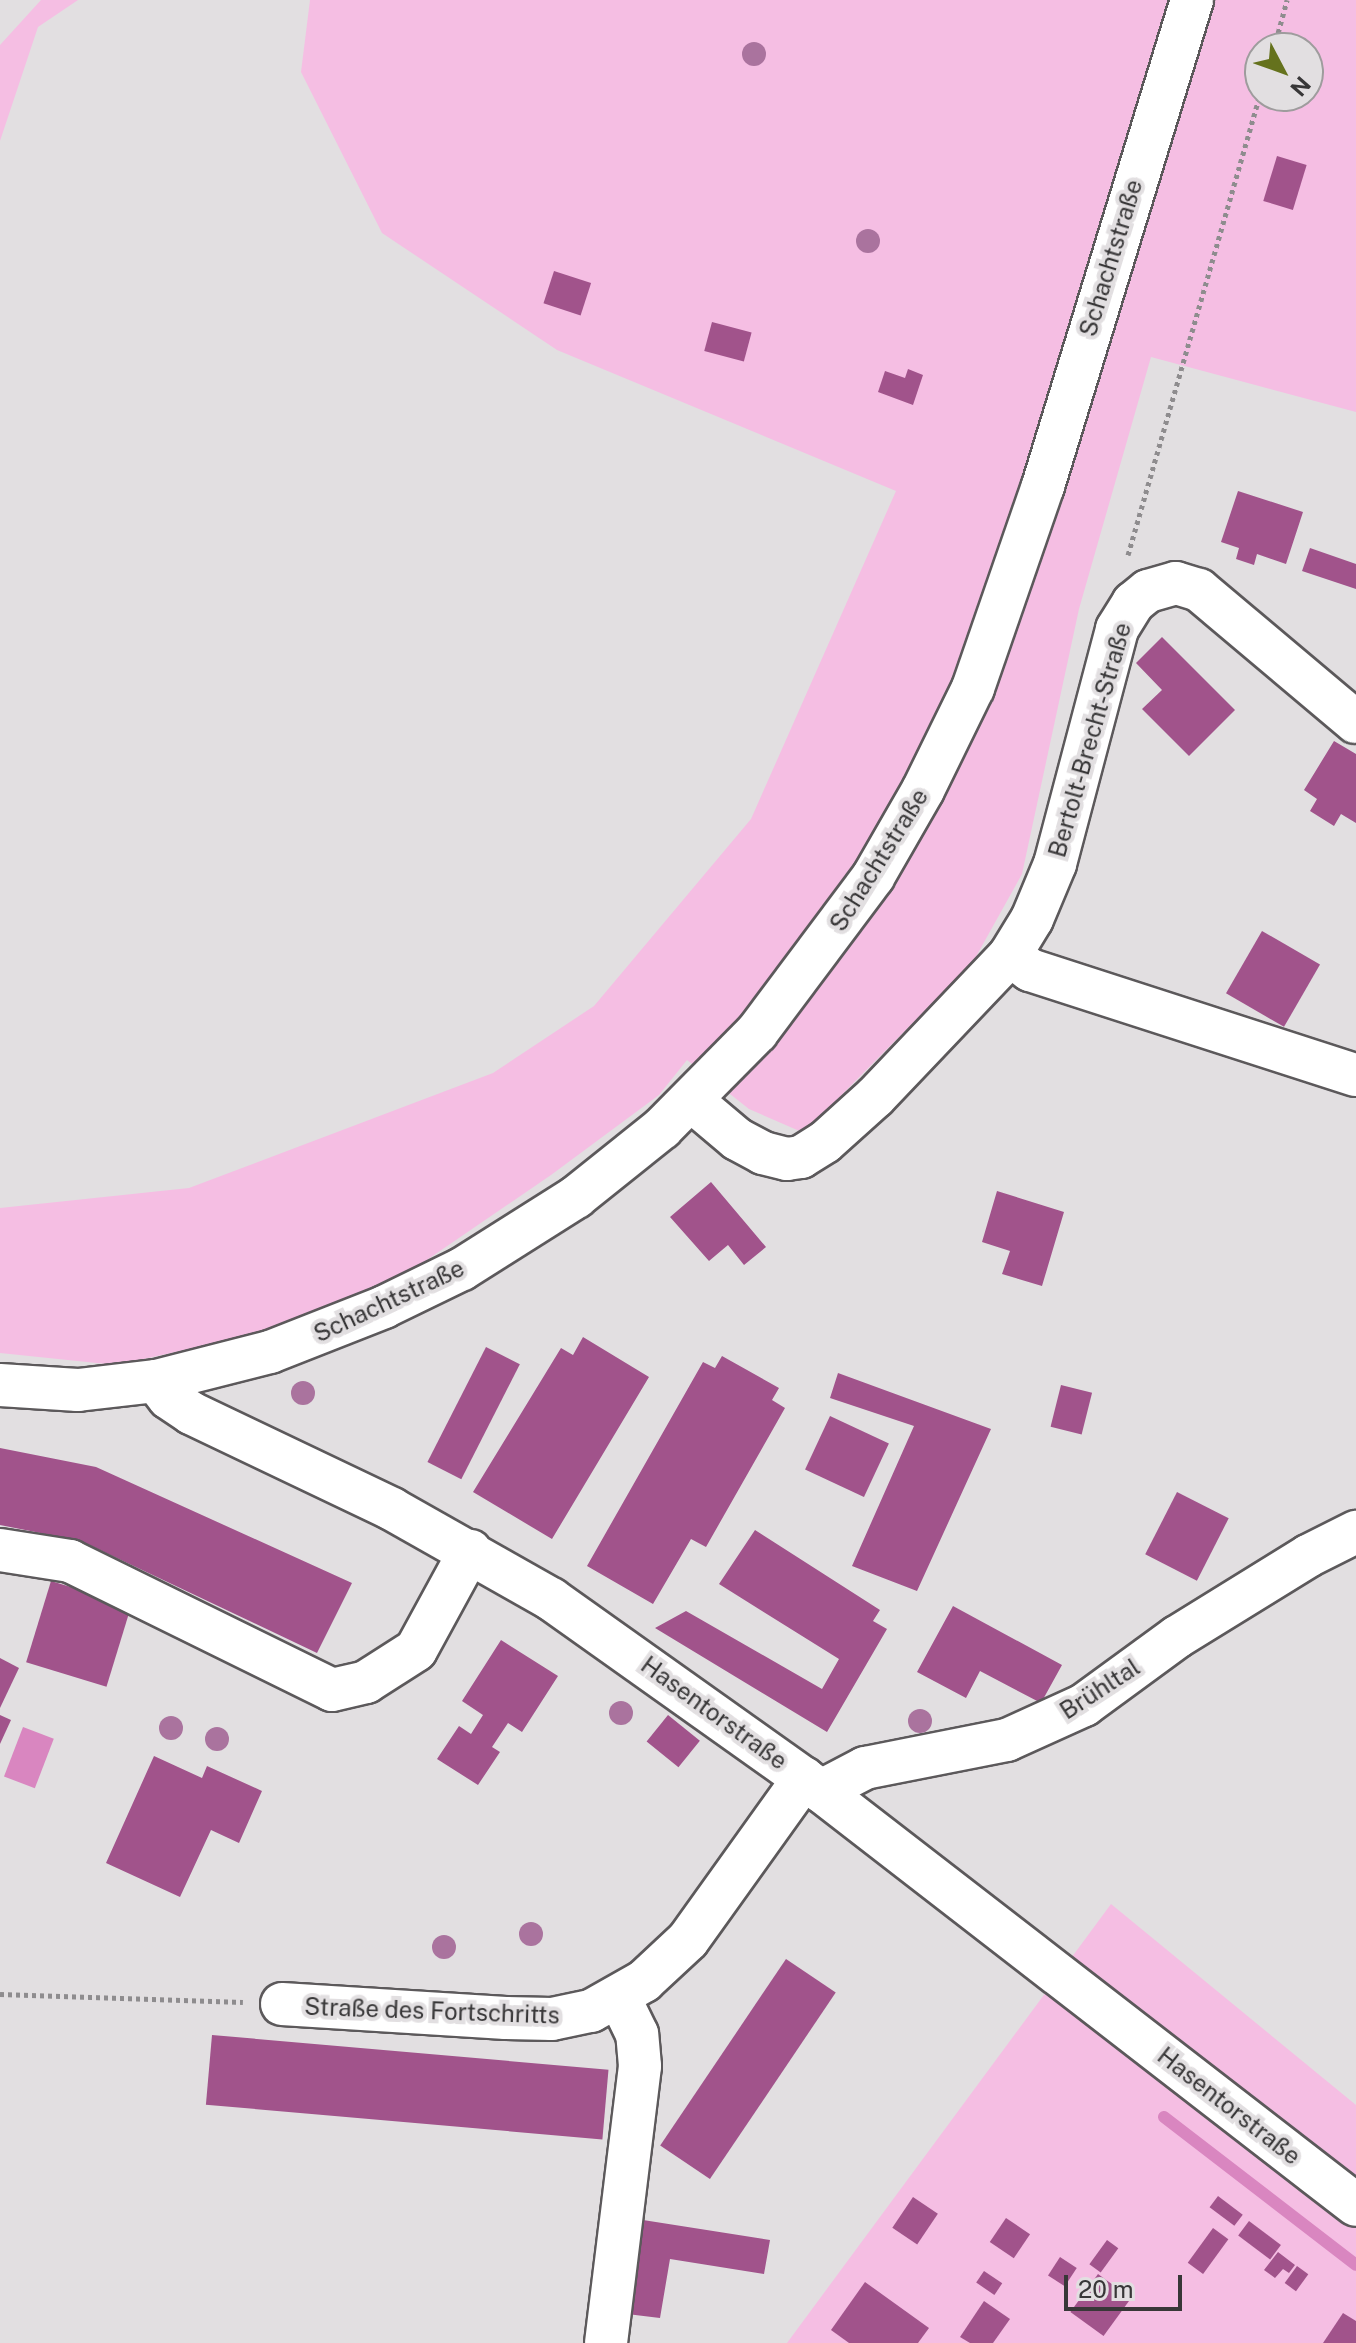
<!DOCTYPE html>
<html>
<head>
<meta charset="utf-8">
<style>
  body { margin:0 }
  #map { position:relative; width:1356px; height:2343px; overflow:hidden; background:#e2dfe1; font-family:"Public Sans",sans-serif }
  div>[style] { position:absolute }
  .green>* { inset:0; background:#f5bee3 }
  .water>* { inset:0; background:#d986c0; transform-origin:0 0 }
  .stream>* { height:12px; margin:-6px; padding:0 6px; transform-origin:6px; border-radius:6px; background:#d986c0 }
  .building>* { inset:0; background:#a1538b; transform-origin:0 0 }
  .path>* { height:5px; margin-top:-2.5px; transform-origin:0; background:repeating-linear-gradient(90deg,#8e8c8e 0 4px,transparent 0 8px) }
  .roads { filter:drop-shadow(2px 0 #5c595b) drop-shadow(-2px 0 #5c595b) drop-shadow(0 2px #5c595b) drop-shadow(0 -2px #5c595b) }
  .minor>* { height:42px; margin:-21px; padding:0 21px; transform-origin:21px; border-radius:21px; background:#fff }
  .trees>* { width:24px; height:24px; margin:-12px; border-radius:50%; background:#aa739e }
  span { translate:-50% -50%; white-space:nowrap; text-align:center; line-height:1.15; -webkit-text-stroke:8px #e2dfe1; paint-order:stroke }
  .street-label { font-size:24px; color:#383738 }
  .north { position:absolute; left:1244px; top:32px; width:80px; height:80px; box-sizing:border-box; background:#e2dfe1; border:2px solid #9e9c9d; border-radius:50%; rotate:131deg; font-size:22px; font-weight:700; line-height:32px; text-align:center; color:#383738 }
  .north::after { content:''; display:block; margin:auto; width:28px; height:36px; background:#65721d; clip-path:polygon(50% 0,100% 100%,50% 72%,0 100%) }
  .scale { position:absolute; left:1064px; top:2275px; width:118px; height:36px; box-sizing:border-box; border:4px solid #383738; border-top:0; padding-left:10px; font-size:24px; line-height:28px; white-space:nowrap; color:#383738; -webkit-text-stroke:6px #e2dfe1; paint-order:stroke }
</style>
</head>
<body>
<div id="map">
  <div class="green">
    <div style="clip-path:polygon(41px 0,78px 0,38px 27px,0 141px,0 45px)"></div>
    <div style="clip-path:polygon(evenodd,310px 0,1356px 0,1356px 412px,1151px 357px,1079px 609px,1022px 874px,973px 962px,804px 1133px,749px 1109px,687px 1060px,659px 1095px,551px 1175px,418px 1266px,281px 1329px,116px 1365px,0 1353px,0 1208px,189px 1188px,493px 1073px,594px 1006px,751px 819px,896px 491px,557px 350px,382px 233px,301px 72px,310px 0,1260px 48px,1308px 48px,1308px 96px,1260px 96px,1260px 48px)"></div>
    <div style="clip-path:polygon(1111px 1904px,1356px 2105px,1356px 2343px,787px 2343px)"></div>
  </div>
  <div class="water">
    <div style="left:23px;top:1727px;width:33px;height:53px;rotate:21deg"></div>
  </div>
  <div class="stream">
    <div style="left:1164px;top:2117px;width:242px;rotate:37.6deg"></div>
  </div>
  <div class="building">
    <div style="left:1277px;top:156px;width:31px;height:47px;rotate:17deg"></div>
    <div style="left:554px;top:271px;width:39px;height:34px;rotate:18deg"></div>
    <div style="left:712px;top:322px;width:41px;height:30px;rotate:15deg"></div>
    <div style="clip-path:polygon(908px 369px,923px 375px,913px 405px,878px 392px,885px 371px,905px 378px)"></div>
    <div style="clip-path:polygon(1238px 491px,1303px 512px,1286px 564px,1257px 554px,1254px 565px,1236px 559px,1239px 548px,1221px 542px)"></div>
    <div style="clip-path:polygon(1310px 548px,1356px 564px,1356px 589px,1302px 571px)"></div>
    <div style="clip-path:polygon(1162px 637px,1235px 710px,1189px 756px,1142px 709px,1162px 690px,1136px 663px)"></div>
    <div style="clip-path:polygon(1334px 741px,1356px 754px,1356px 823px,1341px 814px,1334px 826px,1310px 811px,1317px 799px,1304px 790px)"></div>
    <div style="left:1262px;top:931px;width:67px;height:72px;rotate:30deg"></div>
    <div style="clip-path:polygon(711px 1182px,766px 1247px,744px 1265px,728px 1245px,709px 1261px,670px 1217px)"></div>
    <div style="clip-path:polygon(997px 1191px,1064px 1212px,1042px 1286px,1002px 1274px,1010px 1251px,982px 1242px)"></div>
    <div style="clip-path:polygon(583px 1337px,649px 1377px,552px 1539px,473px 1492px,561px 1348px,573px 1355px)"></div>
    <div style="left:486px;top:1347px;width:38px;height:129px;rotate:27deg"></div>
    <div style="clip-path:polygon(722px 1356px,779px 1388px,772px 1400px,785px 1408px,706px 1547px,691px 1539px,653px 1604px,587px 1566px,703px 1362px,715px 1368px)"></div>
    <div style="clip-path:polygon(838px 1373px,991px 1429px,917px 1591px,852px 1566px,914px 1426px,830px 1398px)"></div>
    <div style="left:1061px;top:1385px;width:32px;height:43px;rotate:14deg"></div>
    <div style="left:830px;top:1416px;width:65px;height:59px;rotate:25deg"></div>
    <div style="clip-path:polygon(0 1448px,96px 1467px,352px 1583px,317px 1653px,81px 1541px,0 1525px)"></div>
    <div style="left:1177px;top:1492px;width:58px;height:70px;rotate:27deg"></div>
    <div style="clip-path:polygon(755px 1530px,880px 1610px,873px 1621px,887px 1629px,827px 1732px,655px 1628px,686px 1611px,822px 1689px,839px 1659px,719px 1584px)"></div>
    <div style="left:51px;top:1581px;width:84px;height:85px;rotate:17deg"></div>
    <div style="clip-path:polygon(953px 1606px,1062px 1665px,1041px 1703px,980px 1671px,966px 1698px,917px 1672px)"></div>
    <div style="clip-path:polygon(501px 1640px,558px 1676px,522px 1732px,508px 1723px,492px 1747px,500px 1752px,478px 1785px,437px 1759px,459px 1726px,471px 1734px,483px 1715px,462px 1701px)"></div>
    <div style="clip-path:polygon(0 1658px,19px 1668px,0 1708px)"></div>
    <div style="clip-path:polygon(0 1715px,11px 1720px,0 1744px)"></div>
    <div style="left:668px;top:1715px;width:41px;height:34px;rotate:39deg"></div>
    <div style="clip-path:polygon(154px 1756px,202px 1778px,207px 1766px,262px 1791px,239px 1843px,211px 1830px,180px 1897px,106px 1863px)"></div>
    <div style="left:786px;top:1959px;width:60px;height:225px;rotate:34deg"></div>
    <div style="left:212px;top:2035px;width:398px;height:70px;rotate:5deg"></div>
    <div style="left:1218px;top:2196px;width:31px;height:14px;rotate:37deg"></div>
    <div style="left:913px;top:2197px;width:30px;height:37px;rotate:34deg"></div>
    <div style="left:1006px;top:2218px;width:29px;height:29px;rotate:34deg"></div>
    <div style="clip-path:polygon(643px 2220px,770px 2240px,764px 2274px,670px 2259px,660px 2318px,627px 2314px)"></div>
    <div style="left:1249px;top:2221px;width:40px;height:18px;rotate:37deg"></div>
    <div style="left:1213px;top:2228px;width:19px;height:43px;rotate:36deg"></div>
    <div style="left:1107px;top:2240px;width:14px;height:30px;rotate:36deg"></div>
    <div style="clip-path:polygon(1278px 2252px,1295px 2265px,1289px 2273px,1283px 2269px,1275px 2278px,1264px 2270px)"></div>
    <div style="left:1060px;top:2257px;width:20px;height:22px;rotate:33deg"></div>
    <div style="left:1297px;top:2266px;width:14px;height:21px;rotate:36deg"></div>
    <div style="left:984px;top:2271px;width:22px;height:14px;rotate:34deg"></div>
    <div style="left:1098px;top:2274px;width:41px;height:47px;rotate:36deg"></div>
    <div style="clip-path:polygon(865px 2282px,929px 2328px,918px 2343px,849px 2343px,831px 2330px)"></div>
    <div style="clip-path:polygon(984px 2301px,1010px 2319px,993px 2343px,970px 2343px,960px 2337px)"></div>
    <div style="clip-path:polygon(1343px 2313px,1356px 2321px,1356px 2343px,1323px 2343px)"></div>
  </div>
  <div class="path">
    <div style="left:1274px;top:48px;width:50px;rotate:-74.8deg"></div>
    <div style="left:1128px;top:555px;width:478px;rotate:-74deg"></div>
    <div style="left:0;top:1994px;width:243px;rotate:1.9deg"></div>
  </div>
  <div class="roads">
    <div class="minor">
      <div style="left:1010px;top:955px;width:25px;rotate:37deg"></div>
      <div style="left:1030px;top:970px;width:342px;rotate:17.9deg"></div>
      <div style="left:692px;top:1101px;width:59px;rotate:40.2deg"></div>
      <div style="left:737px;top:1139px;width:30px;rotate:28deg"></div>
      <div style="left:763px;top:1153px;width:25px;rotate:14deg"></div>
      <div style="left:787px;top:1159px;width:14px;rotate:-8deg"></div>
      <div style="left:801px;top:1157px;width:28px;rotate:-32deg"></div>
      <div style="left:825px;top:1142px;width:67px;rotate:-42deg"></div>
      <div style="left:875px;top:1097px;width:196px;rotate:-46.4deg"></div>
      <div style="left:1010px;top:955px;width:42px;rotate:-58.6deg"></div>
      <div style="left:1032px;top:919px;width:60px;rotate:-67.3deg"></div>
      <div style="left:1055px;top:864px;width:243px;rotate:-75.2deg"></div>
      <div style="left:1117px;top:629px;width:31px;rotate:-58deg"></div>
      <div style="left:1133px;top:603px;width:19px;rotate:-39deg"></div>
      <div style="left:1148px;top:591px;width:29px;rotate:-16deg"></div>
      <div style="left:1176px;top:583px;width:24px;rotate:17deg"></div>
      <div style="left:1199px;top:590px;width:205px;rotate:40.1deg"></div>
      <div style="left:156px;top:1381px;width:21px;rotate:53deg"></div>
      <div style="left:169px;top:1398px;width:27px;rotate:34deg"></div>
      <div style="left:191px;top:1413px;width:223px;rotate:25.5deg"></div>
      <div style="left:392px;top:1509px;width:183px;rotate:29.5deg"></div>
      <div style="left:551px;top:1599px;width:331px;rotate:35.4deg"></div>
      <div style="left:821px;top:1791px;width:676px;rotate:37.73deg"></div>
      <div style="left:0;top:1385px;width:78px;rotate:3.7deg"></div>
      <div style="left:78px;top:1390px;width:79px;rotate:-6.6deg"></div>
      <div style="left:156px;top:1381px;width:118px;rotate:-14.3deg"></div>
      <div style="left:270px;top:1352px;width:123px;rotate:-21.5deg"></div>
      <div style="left:384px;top:1307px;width:87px;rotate:-26deg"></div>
      <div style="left:462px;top:1269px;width:135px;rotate:-32.3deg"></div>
      <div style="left:576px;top:1197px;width:110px;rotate:-38.7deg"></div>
      <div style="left:662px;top:1128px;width:135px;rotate:-45.3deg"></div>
      <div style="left:757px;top:1032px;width:194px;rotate:-53.2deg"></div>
      <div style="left:873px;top:877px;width:100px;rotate:-60.1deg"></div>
      <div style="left:923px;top:790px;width:114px;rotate:-63.9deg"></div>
      <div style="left:973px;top:688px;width:214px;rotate:-70.9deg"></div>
      <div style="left:1043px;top:486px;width:508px;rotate:-72.96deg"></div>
      <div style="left:0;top:1550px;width:71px;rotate:8.9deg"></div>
      <div style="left:70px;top:1561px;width:292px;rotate:26.2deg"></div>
      <div style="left:332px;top:1690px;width:35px;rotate:-13deg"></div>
      <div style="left:366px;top:1682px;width:59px;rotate:-32.6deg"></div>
      <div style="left:416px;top:1650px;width:113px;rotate:-61.4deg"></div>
      <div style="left:821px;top:1791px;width:50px;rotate:-27.6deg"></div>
      <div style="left:865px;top:1768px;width:145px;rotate:-11.2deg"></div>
      <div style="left:1007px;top:1740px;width:85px;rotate:-24.4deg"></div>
      <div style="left:1084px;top:1705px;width:115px;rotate:-36.2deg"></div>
      <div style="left:1177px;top:1637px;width:154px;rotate:-31.7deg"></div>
      <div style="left:1308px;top:1556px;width:54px;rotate:-26.6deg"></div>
      <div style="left:282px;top:2004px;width:224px;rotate:3.6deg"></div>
      <div style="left:506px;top:2018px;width:46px;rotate:1.2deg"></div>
      <div style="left:552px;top:2019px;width:40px;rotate:-12deg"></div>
      <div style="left:591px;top:2011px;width:61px;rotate:-29.5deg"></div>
      <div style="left:644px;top:1981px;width:60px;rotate:-43deg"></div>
      <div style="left:688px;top:1940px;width:199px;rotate:-54.4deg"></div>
      <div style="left:606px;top:2343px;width:279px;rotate:-83deg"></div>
      <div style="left:640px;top:2066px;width:32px;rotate:-95deg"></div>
      <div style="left:637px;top:2034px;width:41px;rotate:-115.9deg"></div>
    </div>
  </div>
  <div class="trees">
    <div style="left:754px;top:54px"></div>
    <div style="left:868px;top:241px"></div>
    <div style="left:303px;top:1393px"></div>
    <div style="left:621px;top:1713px"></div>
    <div style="left:920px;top:1721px"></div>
    <div style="left:171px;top:1728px"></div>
    <div style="left:217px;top:1739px"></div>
    <div style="left:531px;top:1934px"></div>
    <div style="left:444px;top:1947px"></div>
  </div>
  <div class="street-label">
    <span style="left:1111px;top:258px;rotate:-73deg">Schachtstraße</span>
    <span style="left:1090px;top:740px;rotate:-74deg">Bertolt-Brecht-Straße</span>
    <span style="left:879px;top:860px;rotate:-58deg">Schachtstraße</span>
    <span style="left:389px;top:1301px;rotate:-25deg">Schachtstraße</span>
    <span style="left:1100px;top:1689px;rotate:-33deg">Brühltal</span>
    <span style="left:714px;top:1713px;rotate:36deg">Hasentorstraße</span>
    <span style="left:432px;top:2011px;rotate:2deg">Straße des Fortschritts</span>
    <span style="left:1229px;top:2106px;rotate:38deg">Hasentorstraße</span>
  </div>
  <div class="north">N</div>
  <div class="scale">20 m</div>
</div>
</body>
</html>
